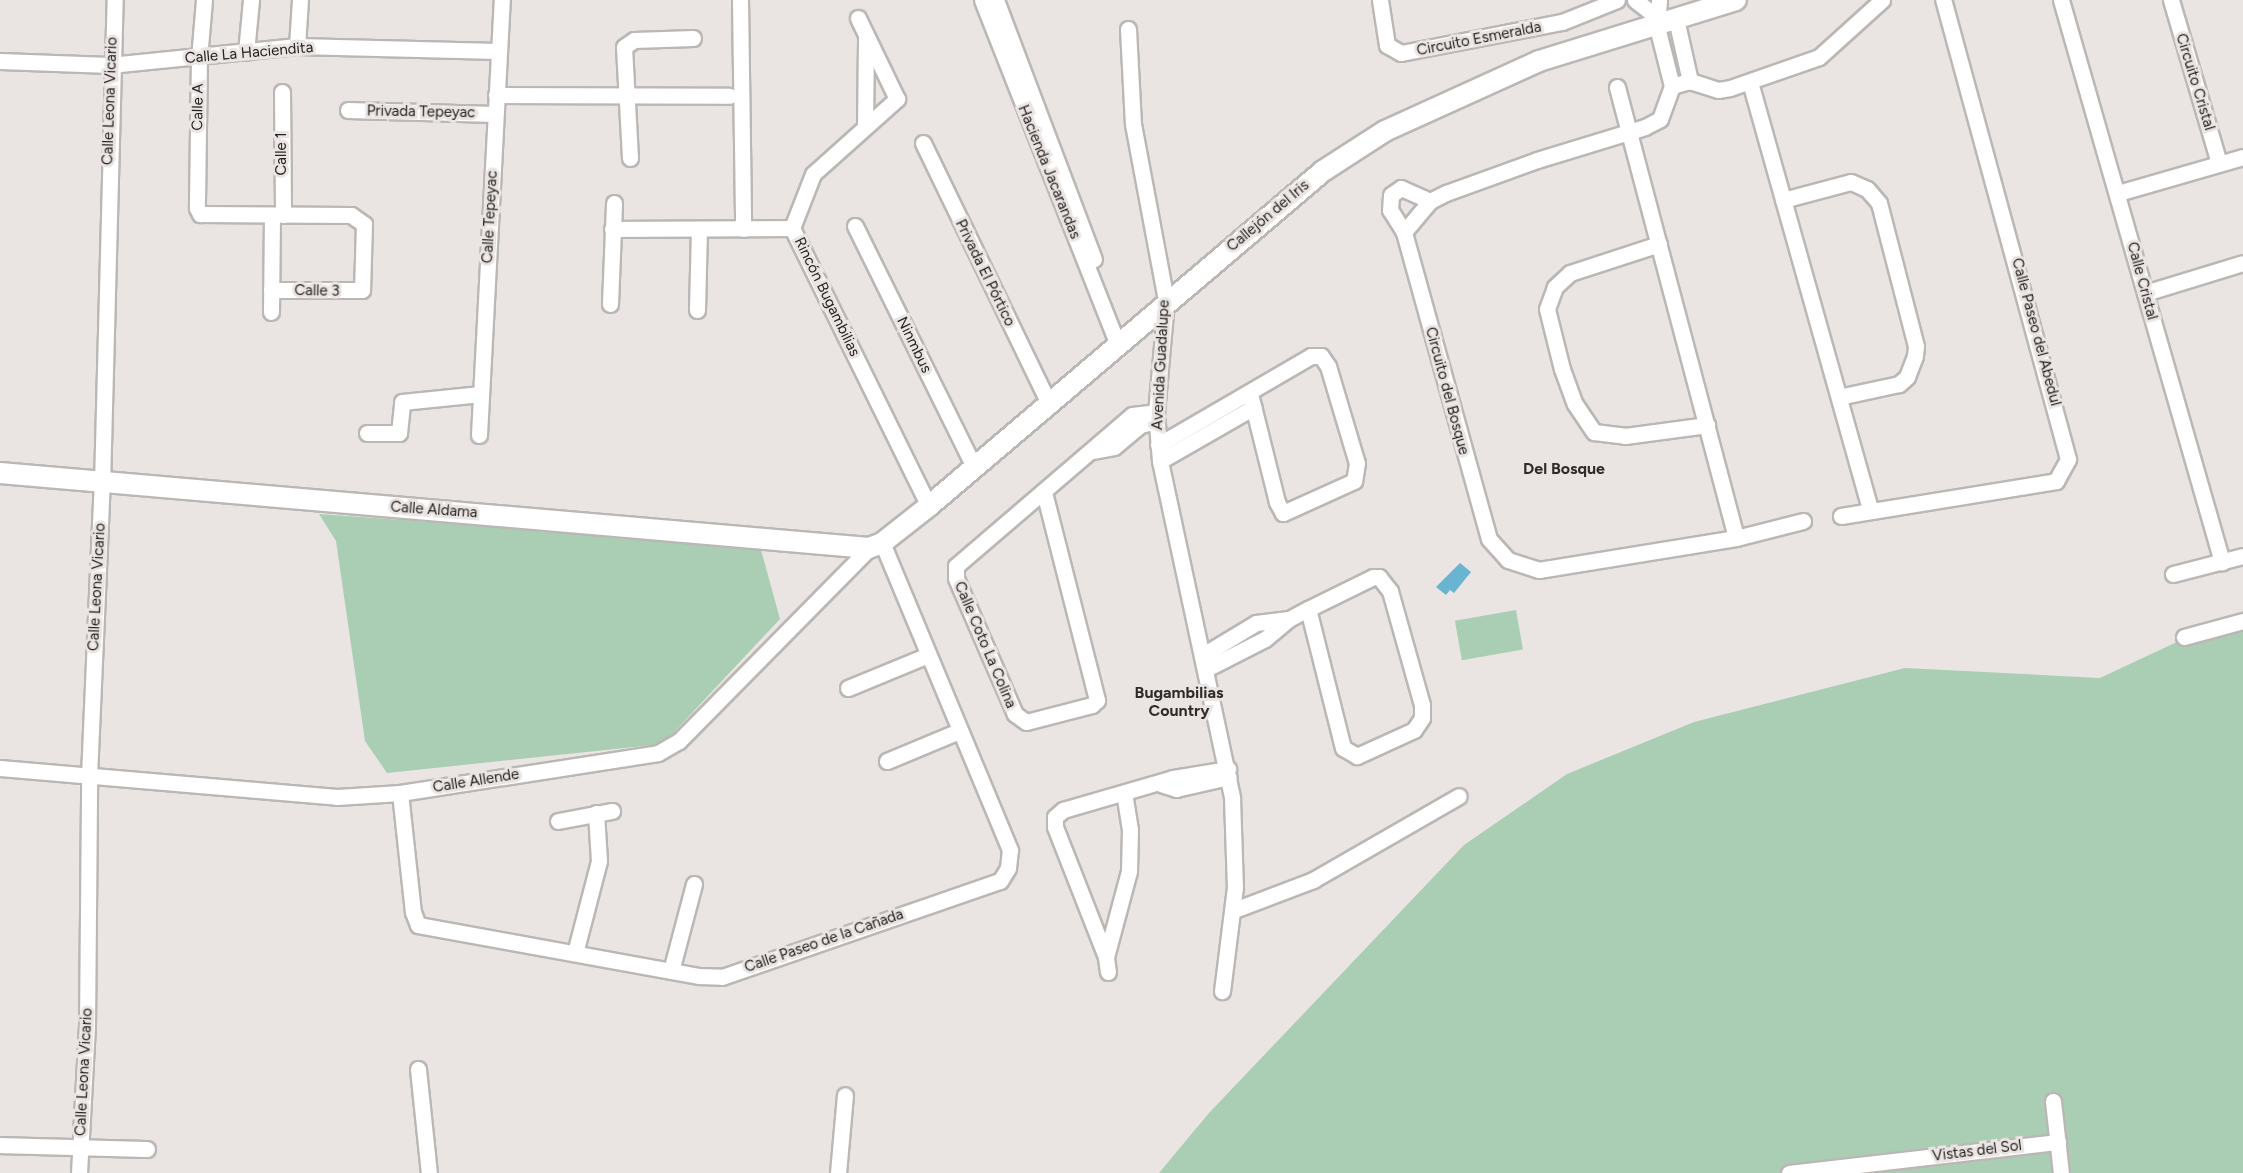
<!DOCTYPE html>
<html>
<head>
<meta charset="utf-8">
<style>
  body { margin:0 }
  #map { position:relative; width:2243px; height:1173px; overflow:hidden; background:#eae5e2; font-family:Figtree,sans-serif }
  div>[style] { position:absolute }
  .green>* { inset:0; background:#aaceb3; transform-origin:0 0 }
  .water>* { inset:0; background:#69b4d0 }
  .roads { filter:drop-shadow(2px 0 #bbb7b4) drop-shadow(-2px 0 #bbb7b4) drop-shadow(0 2px #bbb7b4) drop-shadow(0 -2px #bbb7b4) }
  .minor>* { height:15px; margin:-7.5px; padding:0 7.5px; transform-origin:7.5px; border-radius:7.5px; background:#fff }
  .tertiary>* { height:20px; margin:-10px; padding:0 10px; transform-origin:10px; border-radius:10px; background:#fff }
  span { translate:-50% -50%; white-space:nowrap; text-align:center; line-height:1.15; -webkit-text-stroke:6px #eae5e2; paint-order:stroke }
  .street-label { font-size:15px; color:#232120 }
  .neighbourhood-label { font-size:16px; color:#2e2b29; font-weight:700 }
</style>
</head>
<body>
<div id="map">
  <div class="green">
    <div style="clip-path:polygon(319px 514px,760px 546px,780px 619px,663px 744px,387px 773px,365px 741px,336px 541px)"></div>
    <div style="left:1516px;top:610px;width:40px;height:62px;rotate:80deg"></div>
    <div style="clip-path:polygon(2243px 611px,2243px 1173px,1159px 1173px,1209px 1113px,1464px 845px,1567px 774px,1694px 722px,1905px 668px,2100px 678px)"></div>
  </div>
  <div class="water">
    <div style="clip-path:polygon(1460px 563px,1471px 572px,1454px 593px,1450px 590px,1446px 595px,1436px 587px)"></div>
  </div>
  <div class="roads">
    <div class="minor">
      <div style="left:204px;top:0;width:58px;rotate:94.9deg"></div>
      <div style="left:199px;top:58px;width:150px;rotate:90.8deg"></div>
      <div style="left:197px;top:208px;width:7px;rotate:63deg"></div>
      <div style="left:200px;top:214px;width:151px;rotate:0.4deg"></div>
      <div style="left:351px;top:215px;width:16px;rotate:35deg"></div>
      <div style="left:364px;top:224px;width:66px;rotate:91.7deg"></div>
      <div style="left:362px;top:290px;width:91px;rotate:180deg"></div>
      <div style="left:740px;top:0;width:229px;rotate:89.2deg"></div>
      <div style="left:982px;top:0;width:369px;rotate:68.5deg"></div>
      <div style="left:996px;top:0;width:277px;rotate:69.3deg"></div>
      <div style="left:1380px;top:0;width:46px;rotate:81.2deg"></div>
      <div style="left:1387px;top:45px;width:16px;rotate:30deg"></div>
      <div style="left:1401px;top:53px;width:164px;rotate:-10.9deg"></div>
      <div style="left:1562px;top:22px;width:59px;rotate:-21.8deg"></div>
      <div style="left:1635px;top:0;width:24px;rotate:38deg"></div>
      <div style="left:1654px;top:15px;width:73px;rotate:75.8deg"></div>
      <div style="left:2061px;top:0;width:585px;rotate:74.01deg"></div>
      <div style="left:2171px;top:0;width:170px;rotate:73.6deg"></div>
      <div style="left:1676px;top:19px;width:64px;rotate:77.3deg"></div>
      <div style="left:1657px;top:24px;width:24px;rotate:-85deg"></div>
      <div style="left:1128px;top:29px;width:95px;rotate:87deg"></div>
      <div style="left:1133px;top:124px;width:180px;rotate:79.4deg"></div>
      <div style="left:1166px;top:301px;width:111px;rotate:95.1deg"></div>
      <div style="left:1156px;top:412px;width:49px;rotate:85.3deg"></div>
      <div style="left:1160px;top:461px;width:345px;rotate:77.9deg"></div>
      <div style="left:1232px;top:798px;width:89px;rotate:88.1deg"></div>
      <div style="left:1235px;top:887px;width:105px;rotate:97.1deg"></div>
      <div style="left:297px;top:46px;width:46px;rotate:-86.3deg"></div>
      <div style="left:246px;top:52px;width:52px;rotate:-84.5deg"></div>
      <div style="left:0;top:61px;width:110px;rotate:2.1deg"></div>
      <div style="left:110px;top:65px;width:188px;rotate:-5.8deg"></div>
      <div style="left:297px;top:46px;width:201px;rotate:1.4deg"></div>
      <div style="left:1750px;top:82px;width:445px;rotate:74.3deg"></div>
      <div style="left:1617px;top:87px;width:466px;rotate:75.2deg"></div>
      <div style="left:282px;top:92px;width:123px;rotate:89.5deg"></div>
      <div style="left:496px;top:95px;width:233px;rotate:0.2deg"></div>
      <div style="left:348px;top:110px;width:147px;rotate:1.6deg"></div>
      <div style="left:865px;top:125px;width:87px;rotate:-89.3deg"></div>
      <div style="left:923px;top:143px;width:288px;rotate:64.2deg"></div>
      <div style="left:630px;top:158px;width:111px;rotate:-93.1deg"></div>
      <div style="left:624px;top:47px;width:12px;rotate:-35deg"></div>
      <div style="left:634px;top:40px;width:59px;rotate:-1.9deg"></div>
      <div style="left:2118px;top:193px;width:130px;rotate:-16.1deg"></div>
      <div style="left:1783px;top:200px;width:70px;rotate:-14.8deg"></div>
      <div style="left:1851px;top:182px;width:17px;rotate:24deg"></div>
      <div style="left:1867px;top:189px;width:18px;rotate:49deg"></div>
      <div style="left:1879px;top:203px;width:148px;rotate:75.5deg"></div>
      <div style="left:1916px;top:346px;width:10px;rotate:96deg"></div>
      <div style="left:1915px;top:356px;width:22px;rotate:111deg"></div>
      <div style="left:1907px;top:377px;width:11px;rotate:139deg"></div>
      <div style="left:1899px;top:384px;width:61px;rotate:167.8deg"></div>
      <div style="left:855px;top:226px;width:267px;rotate:63.7deg"></div>
      <div style="left:792px;top:228px;width:310px;rotate:63.8deg"></div>
      <div style="left:792px;top:228px;width:58px;rotate:-68.7deg"></div>
      <div style="left:813px;top:174px;width:113px;rotate:-41.8deg"></div>
      <div style="left:897px;top:99px;width:90px;rotate:-115.7deg"></div>
      <div style="left:612px;top:229px;width:180px;rotate:-0.3deg"></div>
      <div style="left:1404px;top:232px;width:26px;rotate:-122deg"></div>
      <div style="left:1390px;top:210px;width:15px;rotate:-86deg"></div>
      <div style="left:1391px;top:195px;width:12px;rotate:-35deg"></div>
      <div style="left:1401px;top:188px;width:32px;rotate:24deg"></div>
      <div style="left:1659px;top:244px;width:94px;rotate:162deg"></div>
      <div style="left:1570px;top:273px;width:21px;rotate:137deg"></div>
      <div style="left:1555px;top:287px;width:23px;rotate:110deg"></div>
      <div style="left:1547px;top:309px;width:62px;rotate:76deg"></div>
      <div style="left:1562px;top:369px;width:37px;rotate:70deg"></div>
      <div style="left:1575px;top:404px;width:34px;rotate:56deg"></div>
      <div style="left:1594px;top:432px;width:31px;rotate:7deg"></div>
      <div style="left:1625px;top:436px;width:83px;rotate:-7.6deg"></div>
      <div style="left:2145px;top:293px;width:102px;rotate:-17deg"></div>
      <div style="left:610px;top:304px;width:101px;rotate:-87.7deg"></div>
      <div style="left:697px;top:310px;width:81px;rotate:-88.6deg"></div>
      <div style="left:271px;top:312px;width:97px;rotate:-89.4deg"></div>
      <div style="left:367px;top:433px;width:32px"></div>
      <div style="left:399px;top:433px;width:31px;rotate:-84deg"></div>
      <div style="left:402px;top:402px;width:79px;rotate:-5.8deg"></div>
      <div style="left:479px;top:435px;width:436px;rotate:-87deg"></div>
      <div style="left:1158px;top:445px;width:177px;rotate:-30.2deg"></div>
      <div style="left:1311px;top:356px;width:10px"></div>
      <div style="left:1321px;top:356px;width:12px;rotate:55deg"></div>
      <div style="left:1328px;top:366px;width:101px;rotate:73.4deg"></div>
      <div style="left:1357px;top:463px;width:18px;rotate:99deg"></div>
      <div style="left:1354px;top:481px;width:78px;rotate:155.7deg"></div>
      <div style="left:1283px;top:513px;width:13px;rotate:-119deg"></div>
      <div style="left:1277px;top:502px;width:111px;rotate:-104deg"></div>
      <div style="left:1092px;top:451px;width:22px;rotate:-10deg"></div>
      <div style="left:1114px;top:447px;width:34px;rotate:-40deg"></div>
      <div style="left:1140px;top:425px;width:17px;rotate:-13deg"></div>
      <div style="left:1160px;top:461px;width:108px;rotate:-29.9deg"></div>
      <div style="left:1044px;top:492px;width:215px;rotate:75.7deg"></div>
      <div style="left:1097px;top:700px;width:7px;rotate:135deg"></div>
      <div style="left:1092px;top:705px;width:68px;rotate:165.6deg"></div>
      <div style="left:1026px;top:722px;width:14px;rotate:-144deg"></div>
      <div style="left:1015px;top:714px;width:148px;rotate:-113.5deg"></div>
      <div style="left:956px;top:578px;width:12px;rotate:-90deg"></div>
      <div style="left:956px;top:566px;width:232px;rotate:-40.6deg"></div>
      <div style="left:1132px;top:415px;width:24px;rotate:-7deg"></div>
      <div style="left:1841px;top:516px;width:218px;rotate:-9.2deg"></div>
      <div style="left:2056px;top:481px;width:25px;rotate:-61deg"></div>
      <div style="left:2068px;top:459px;width:476px;rotate:-105.2deg"></div>
      <div style="left:1803px;top:521px;width:69px;rotate:165.8deg"></div>
      <div style="left:1736px;top:538px;width:200px;rotate:170.8deg"></div>
      <div style="left:1539px;top:570px;width:33px;rotate:-162deg"></div>
      <div style="left:1508px;top:560px;width:28px;rotate:-132deg"></div>
      <div style="left:1489px;top:539px;width:319px;rotate:-105.5deg"></div>
      <div style="left:1404px;top:232px;width:40px;rotate:-50deg"></div>
      <div style="left:1430px;top:201px;width:18px;rotate:-27deg"></div>
      <div style="left:1446px;top:193px;width:97px;rotate:-19.9deg"></div>
      <div style="left:1537px;top:160px;width:113px;rotate:-17deg"></div>
      <div style="left:1645px;top:127px;width:17px;rotate:-28deg"></div>
      <div style="left:1660px;top:119px;width:35px;rotate:-70deg"></div>
      <div style="left:1672px;top:86px;width:19px;rotate:-16deg"></div>
      <div style="left:1690px;top:81px;width:29px;rotate:18deg"></div>
      <div style="left:1718px;top:90px;width:12px;rotate:-9deg"></div>
      <div style="left:1730px;top:88px;width:94px;rotate:-19.2deg"></div>
      <div style="left:1819px;top:57px;width:85px;rotate:-42.1deg"></div>
      <div style="left:2173px;top:574px;width:72px;rotate:-14.4deg"></div>
      <div style="left:2184px;top:637px;width:61px;rotate:-15.2deg"></div>
      <div style="left:1203px;top:655px;width:62px;rotate:-31.1deg"></div>
      <div style="left:1256px;top:623px;width:33px;rotate:-7deg"></div>
      <div style="left:1206px;top:669px;width:66px;rotate:-27deg"></div>
      <div style="left:1265px;top:639px;width:31px;rotate:-40deg"></div>
      <div style="left:1289px;top:619px;width:21px;rotate:-28deg"></div>
      <div style="left:1308px;top:609px;width:72px;rotate:-26.2deg"></div>
      <div style="left:1373px;top:577px;width:6px"></div>
      <div style="left:1379px;top:577px;width:18px;rotate:52deg"></div>
      <div style="left:1390px;top:591px;width:118px;rotate:74.3deg"></div>
      <div style="left:1422px;top:705px;width:13px;rotate:90deg"></div>
      <div style="left:1422px;top:718px;width:14px;rotate:124deg"></div>
      <div style="left:1414px;top:730px;width:63px;rotate:155.5deg"></div>
      <div style="left:1357px;top:756px;width:16px;rotate:-150deg"></div>
      <div style="left:1343px;top:748px;width:143px;rotate:-104.1deg"></div>
      <div style="left:848px;top:688px;width:87px;rotate:-22.4deg"></div>
      <div style="left:887px;top:761px;width:78px;rotate:-22.6deg"></div>
      <div style="left:0;top:768px;width:338px;rotate:4.9deg"></div>
      <div style="left:337px;top:797px;width:63px;rotate:-3.6deg"></div>
      <div style="left:400px;top:793px;width:261px;rotate:-8.8deg"></div>
      <div style="left:658px;top:753px;width:24px;rotate:-30deg"></div>
      <div style="left:679px;top:741px;width:271px;rotate:-45.4deg"></div>
      <div style="left:1161px;top:784px;width:16px;rotate:18deg"></div>
      <div style="left:1176px;top:789px;width:54px;rotate:-12.8deg"></div>
      <div style="left:400px;top:793px;width:120px;rotate:83.8deg"></div>
      <div style="left:413px;top:912px;width:14px;rotate:69deg"></div>
      <div style="left:418px;top:925px;width:286px;rotate:10.3deg"></div>
      <div style="left:699px;top:976px;width:23px;rotate:2deg"></div>
      <div style="left:722px;top:977px;width:294px;rotate:-19.1deg"></div>
      <div style="left:1000px;top:881px;width:15px;rotate:-58deg"></div>
      <div style="left:1008px;top:868px;width:18px;rotate:-84deg"></div>
      <div style="left:1010px;top:850px;width:333px;rotate:-112.6deg"></div>
      <div style="left:558px;top:821px;width:55px;rotate:-10.5deg"></div>
      <div style="left:1234px;top:910px;width:85px;rotate:-20.8deg"></div>
      <div style="left:1313px;top:880px;width:168px;rotate:-29.9deg"></div>
      <div style="left:575px;top:953px;width:95px;rotate:-75.4deg"></div>
      <div style="left:599px;top:861px;width:48px;rotate:-93.6deg"></div>
      <div style="left:1106px;top:957px;width:89px;rotate:-75deg"></div>
      <div style="left:1129px;top:871px;width:41px;rotate:-88.6deg"></div>
      <div style="left:1130px;top:830px;width:37px;rotate:-99deg"></div>
      <div style="left:671px;top:971px;width:90px;rotate:-75.2deg"></div>
      <div style="left:1108px;top:972px;width:15px;rotate:-98deg"></div>
      <div style="left:1106px;top:957px;width:140px;rotate:-111.4deg"></div>
      <div style="left:1055px;top:827px;width:10px;rotate:-90deg"></div>
      <div style="left:1055px;top:817px;width:11px;rotate:-41deg"></div>
      <div style="left:1063px;top:810px;width:115px;rotate:-16.2deg"></div>
      <div style="left:1173px;top:778px;width:56px;rotate:-9.3deg"></div>
      <div style="left:418px;top:1069px;width:105px;rotate:84deg"></div>
      <div style="left:2053px;top:1101px;width:72px;rotate:83.7deg"></div>
      <div style="left:0;top:1145px;width:147px;rotate:1.6deg"></div>
      <div style="left:79px;top:1173px;width:146px;rotate:-86.9deg"></div>
      <div style="left:87px;top:1027px;width:251px;rotate:-89.5deg"></div>
      <div style="left:89px;top:776px;width:292px;rotate:-87.5deg"></div>
      <div style="left:102px;top:484px;width:484px;rotate:-88.5deg"></div>
      <div style="left:838px;top:1173px;width:78px;rotate:-84.9deg"></div>
      <div style="left:1789px;top:1173px;width:271px;rotate:-6.6deg"></div>
    </div>
    <div class="tertiary">
      <div style="left:0;top:473px;width:872px;rotate:4.93deg"></div>
      <div style="left:869px;top:548px;width:14px;rotate:-21deg"></div>
      <div style="left:882px;top:543px;width:60px;rotate:-38.2deg"></div>
      <div style="left:929px;top:506px;width:517px;rotate:-40.37deg"></div>
      <div style="left:1323px;top:171px;width:74px;rotate:-32.8deg"></div>
      <div style="left:1385px;top:131px;width:169px;rotate:-24.4deg"></div>
      <div style="left:1539px;top:61px;width:206px;rotate:-17.2deg"></div>
    </div>
  </div>
  <div class="street-label">
    <span style="left:1479px;top:39px;rotate:-11deg">Circuito Esmeralda</span>
    <span style="left:249px;top:53px;rotate:-5deg">Calle La Haciendita</span>
    <span style="left:2195px;top:82px;rotate:73deg">Circuito Cristal</span>
    <span style="left:110px;top:101px;rotate:-88deg">Calle Leona Vicario</span>
    <span style="left:198px;top:107px;rotate:-89deg">Calle A</span>
    <span style="left:421px;top:112px;rotate:1deg">Privada Tepeyac</span>
    <span style="left:282px;top:154px;rotate:-90deg">Calle 1</span>
    <span style="left:1049px;top:172px;rotate:68deg">Hacienda Jacarandas</span>
    <span style="left:1268px;top:216px;rotate:-40deg">Callejón del Iris</span>
    <span style="left:490px;top:217px;rotate:-87deg">Calle Tepeyac</span>
    <span style="left:985px;top:273px;rotate:64deg">Privada El Pórtico</span>
    <span style="left:2142px;top:281px;rotate:75deg">Calle Cristal</span>
    <span style="left:317px;top:291px;rotate:1deg">Calle 3</span>
    <span style="left:827px;top:297px;rotate:64deg">Rincón Bugambilias</span>
    <span style="left:2036px;top:332px;rotate:75deg">Calle Paseo del Abedul</span>
    <span style="left:914px;top:345px;rotate:64deg">Ninmbus</span>
    <span style="left:1161px;top:365px;rotate:-87deg">Avenida Guadalupe</span>
    <span style="left:1447px;top:391px;rotate:75deg">Circuito del Bosque</span>
    <span style="left:434px;top:510px;rotate:4deg">Calle Aldama</span>
    <span style="left:97px;top:587px;rotate:-87deg">Calle Leona Vicario</span>
    <span style="left:985px;top:645px;rotate:67deg">Calle Coto La Colina</span>
    <span style="left:476px;top:781px;rotate:-9deg">Calle Allende</span>
    <span style="left:824px;top:941px;rotate:-19deg">Calle Paseo de la Cañada</span>
    <span style="left:84px;top:1072px;rotate:-87deg">Calle Leona Vicario</span>
    <span style="left:1977px;top:1151px;rotate:-7deg">Vistas del Sol</span>
  </div>
  <div class="neighbourhood-label">
    <span style="left:1564px;top:469px">Del Bosque</span>
    <span style="left:1179px;top:702px">Bugambilias<br>Country</span>
  </div>
</div>
</body>
</html>
